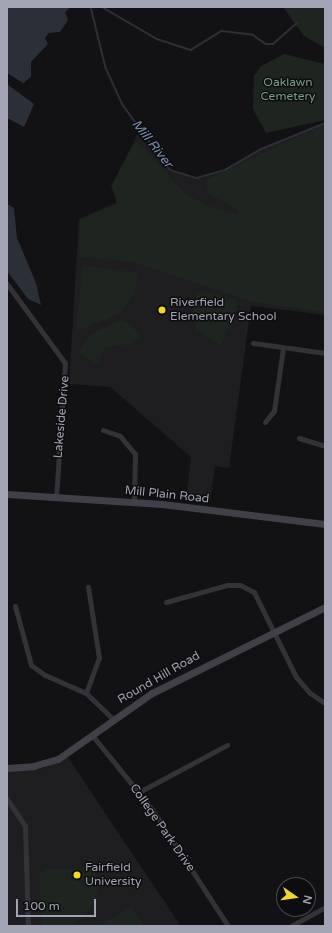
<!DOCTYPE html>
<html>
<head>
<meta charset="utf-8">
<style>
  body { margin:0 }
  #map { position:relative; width:332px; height:933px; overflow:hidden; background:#121113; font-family:"Varela Round",sans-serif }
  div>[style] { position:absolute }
  .built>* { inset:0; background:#1e1d20 }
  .green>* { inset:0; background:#1e2520 }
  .water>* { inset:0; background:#2a2f38 }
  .stream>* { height:1.5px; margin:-0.75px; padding:0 0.75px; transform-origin:0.75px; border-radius:0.75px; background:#2a2f38 }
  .minor>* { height:5px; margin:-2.5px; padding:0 2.5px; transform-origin:2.5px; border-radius:2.5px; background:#323238 }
  .secondary>* { height:7px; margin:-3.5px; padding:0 3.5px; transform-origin:3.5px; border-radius:3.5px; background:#404148 }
  .dots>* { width:11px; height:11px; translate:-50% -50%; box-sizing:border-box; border:2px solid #0d0c0e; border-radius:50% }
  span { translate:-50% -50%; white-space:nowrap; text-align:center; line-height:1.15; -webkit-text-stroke:3px #0d0c0e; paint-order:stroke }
  .park-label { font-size:12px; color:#799f83 }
  .poi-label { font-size:12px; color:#a2a4b4 }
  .left { translate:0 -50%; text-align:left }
  .street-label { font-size:12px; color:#a2a4b4 }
  .water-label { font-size:13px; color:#798baf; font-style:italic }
  .frame { position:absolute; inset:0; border:8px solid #a2a4b4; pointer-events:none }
  .north { position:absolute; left:276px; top:877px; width:40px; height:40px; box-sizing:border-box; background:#0d0c0e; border:1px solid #494950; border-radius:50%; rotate:103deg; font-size:11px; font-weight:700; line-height:16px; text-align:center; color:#a2a4b4 }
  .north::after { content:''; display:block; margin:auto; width:14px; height:18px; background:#f2d62a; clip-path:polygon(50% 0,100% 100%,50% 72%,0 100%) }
  .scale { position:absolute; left:16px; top:899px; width:80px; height:18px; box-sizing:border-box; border:2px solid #a2a4b4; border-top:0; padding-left:5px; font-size:12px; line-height:14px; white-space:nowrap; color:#a2a4b4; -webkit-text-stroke:3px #0d0c0e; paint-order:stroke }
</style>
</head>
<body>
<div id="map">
  <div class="built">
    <div style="clip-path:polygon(325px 123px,325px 315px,251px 306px,229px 468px,215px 466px,210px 502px,186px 499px,191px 457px,110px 387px,69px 384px,79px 219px,117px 202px,111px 186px,138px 134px,169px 171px,197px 179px,225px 170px,260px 150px)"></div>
    <div style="clip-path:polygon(68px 757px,113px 825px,181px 926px,7px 926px,7px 771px,43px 768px)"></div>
  </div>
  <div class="green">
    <div style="clip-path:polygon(283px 7px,325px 7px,325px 48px,304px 36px)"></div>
    <div style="clip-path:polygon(284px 54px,325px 64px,325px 120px,266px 133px,253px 109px,254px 76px,261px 66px)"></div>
    <div style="clip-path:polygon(325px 124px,325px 312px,253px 302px,133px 262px,79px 257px,80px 220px,117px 204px,112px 186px,134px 143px,140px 144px,185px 193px,205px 205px,237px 215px,239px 211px,208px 193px,206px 180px)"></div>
    <div style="clip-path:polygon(86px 266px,138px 273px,135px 293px,121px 313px,76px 331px,82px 268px)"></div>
    <div style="clip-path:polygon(197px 290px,235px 299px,238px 304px,221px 345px,197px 332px,193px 316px)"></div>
    <div style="clip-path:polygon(121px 320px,129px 323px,142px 338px,131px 344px,106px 347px,97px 364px,79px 354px,88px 336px)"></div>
    <div style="clip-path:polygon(44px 869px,95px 869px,98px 888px,94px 905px,84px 916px,71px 925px,41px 925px,40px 875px)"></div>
    <div style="clip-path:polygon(131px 906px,144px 926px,99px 926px)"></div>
  </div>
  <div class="water">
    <div style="clip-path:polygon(7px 7px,71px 7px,65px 12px,68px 20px,60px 32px,49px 33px,45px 38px,48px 44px,31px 62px,31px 77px,23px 83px,7px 73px)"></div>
    <div style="clip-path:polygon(7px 84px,34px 104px,24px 127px,7px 118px)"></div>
    <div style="clip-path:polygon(7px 204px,14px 208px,17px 238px,36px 283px,41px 305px,28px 299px,7px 271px)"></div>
  </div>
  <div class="stream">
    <div style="left:91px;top:7px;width:63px;rotate:76.2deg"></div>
    <div style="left:106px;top:68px;width:41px;rotate:65.3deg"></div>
    <div style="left:123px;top:105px;width:80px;rotate:54.1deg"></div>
    <div style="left:170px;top:170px;width:28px;rotate:17deg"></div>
    <div style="left:197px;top:178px;width:29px;rotate:-16deg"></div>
    <div style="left:225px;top:170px;width:39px;rotate:-30deg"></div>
    <div style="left:259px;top:150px;width:71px;rotate:-22.2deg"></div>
    <div style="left:102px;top:7px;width:64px;rotate:30.2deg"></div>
    <div style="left:157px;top:39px;width:36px;rotate:18deg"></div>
    <div style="left:191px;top:50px;width:36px;rotate:-32deg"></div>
    <div style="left:222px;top:31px;width:31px;rotate:7deg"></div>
    <div style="left:253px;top:35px;width:16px;rotate:35deg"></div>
    <div style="left:266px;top:44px;width:7px"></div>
    <div style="left:273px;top:44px;width:32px;rotate:-41deg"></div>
  </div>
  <div class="minor">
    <div style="left:7px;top:284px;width:98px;rotate:53.7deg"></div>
    <div style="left:65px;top:363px;width:134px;rotate:93.8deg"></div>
    <div style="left:253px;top:343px;width:73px;rotate:7.9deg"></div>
    <div style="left:265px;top:422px;width:14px;rotate:-51deg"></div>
    <div style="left:274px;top:411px;width:64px;rotate:-81.9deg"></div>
    <div style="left:103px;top:430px;width:18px;rotate:19deg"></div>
    <div style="left:120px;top:436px;width:23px;rotate:50deg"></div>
    <div style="left:135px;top:454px;width:48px;rotate:91.2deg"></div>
    <div style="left:299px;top:438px;width:27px;rotate:17deg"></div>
    <div style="left:166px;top:602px;width:63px;rotate:-15.6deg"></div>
    <div style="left:227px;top:585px;width:13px"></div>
    <div style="left:240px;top:585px;width:16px;rotate:27deg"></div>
    <div style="left:254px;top:592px;width:95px;rotate:63.7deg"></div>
    <div style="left:296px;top:677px;width:21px;rotate:49deg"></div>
    <div style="left:310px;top:693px;width:18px;rotate:34deg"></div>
    <div style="left:15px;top:606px;width:61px;rotate:74.8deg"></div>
    <div style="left:31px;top:665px;width:17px;rotate:36deg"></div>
    <div style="left:45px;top:675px;width:45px;rotate:23.7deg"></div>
    <div style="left:86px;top:693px;width:36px;rotate:44deg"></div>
    <div style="left:86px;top:693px;width:37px;rotate:-70deg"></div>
    <div style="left:99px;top:658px;width:72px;rotate:-98.8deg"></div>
    <div style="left:92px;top:735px;width:95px;rotate:51deg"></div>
    <div style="left:152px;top:809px;width:140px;rotate:57deg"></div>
    <div style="left:139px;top:792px;width:100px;rotate:-28.1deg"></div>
    <div style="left:7px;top:799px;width:32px;rotate:56deg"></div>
    <div style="left:25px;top:826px;width:100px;rotate:88.3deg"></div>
    <div style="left:291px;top:926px;width:39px;rotate:-29deg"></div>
  </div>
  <div class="secondary">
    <div style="left:7px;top:494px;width:155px;rotate:3.7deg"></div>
    <div style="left:162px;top:504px;width:164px;rotate:7deg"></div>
    <div style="left:7px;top:768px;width:26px;rotate:-4deg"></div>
    <div style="left:33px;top:766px;width:26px;rotate:-16deg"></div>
    <div style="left:58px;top:759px;width:115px;rotate:-35.1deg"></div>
    <div style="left:152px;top:693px;width:193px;rotate:-26.4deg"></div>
  </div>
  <div class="dots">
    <div style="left:162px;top:310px;background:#f2d62a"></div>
    <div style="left:77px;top:875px;background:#f2d62a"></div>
  </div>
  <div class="park-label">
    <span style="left:288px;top:90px">Oaklawn<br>Cemetery</span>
  </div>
  <div class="poi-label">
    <span class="left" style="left:170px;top:310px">Riverfield<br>Elementary School</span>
    <span class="left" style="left:85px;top:875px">Fairfield<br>University</span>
  </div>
  <div class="street-label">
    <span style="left:62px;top:417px;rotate:-85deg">Lakeside Drive</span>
    <span style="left:167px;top:495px;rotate:6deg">Mill Plain Road</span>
    <span style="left:159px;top:678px;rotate:-30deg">Round Hill Road</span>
    <span style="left:162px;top:828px;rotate:55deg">College Park Drive</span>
  </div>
  <div class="water-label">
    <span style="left:152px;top:144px;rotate:52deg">Mill River</span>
  </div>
  <div class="frame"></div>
  <div class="north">N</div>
  <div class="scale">100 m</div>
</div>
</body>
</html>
